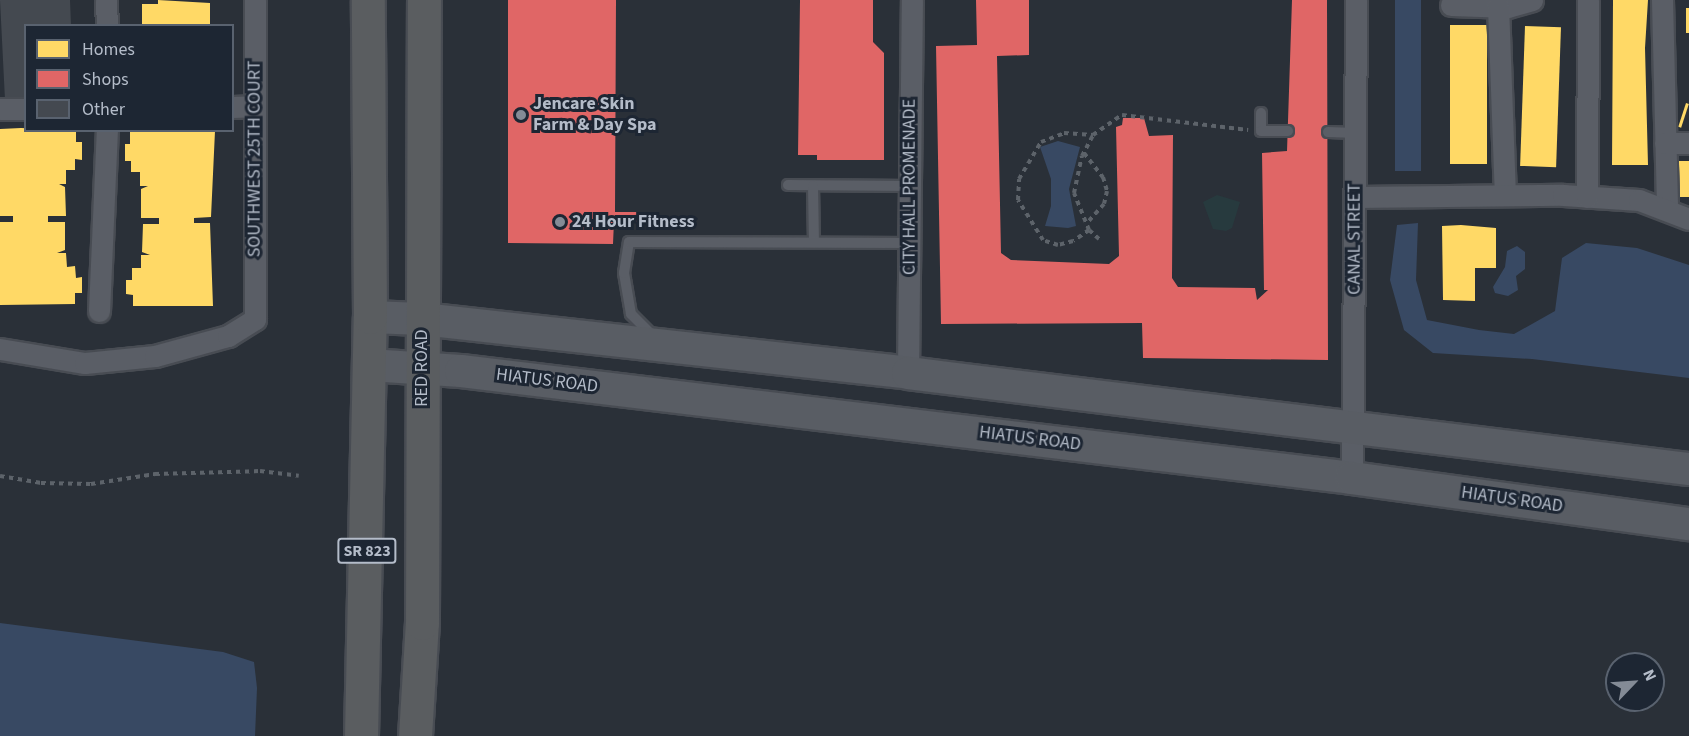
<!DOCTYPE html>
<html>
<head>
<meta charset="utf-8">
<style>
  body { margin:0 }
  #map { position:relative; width:1689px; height:736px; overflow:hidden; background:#2a3038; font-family:"Source Sans 3",sans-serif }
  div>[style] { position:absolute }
  .green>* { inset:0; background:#273a3e }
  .water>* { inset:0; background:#384963; transform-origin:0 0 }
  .homes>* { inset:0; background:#ffd966; transform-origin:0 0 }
  .shops>* { inset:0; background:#e06666 }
  .building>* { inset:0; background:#444950 }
  .path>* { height:4px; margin-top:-2px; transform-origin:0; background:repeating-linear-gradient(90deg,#5d636a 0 4.5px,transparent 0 9px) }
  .roads { filter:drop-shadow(2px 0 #484c53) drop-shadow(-2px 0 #484c53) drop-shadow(0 2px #484c53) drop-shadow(0 -2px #484c53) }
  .lane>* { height:10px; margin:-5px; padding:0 5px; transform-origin:5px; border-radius:5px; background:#5a5e66 }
  .street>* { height:21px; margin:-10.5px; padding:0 10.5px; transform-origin:10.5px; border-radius:10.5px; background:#5a5e66 }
  .secondary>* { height:32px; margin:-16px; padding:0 16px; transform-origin:16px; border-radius:16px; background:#595d64 }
  .highway>* { height:33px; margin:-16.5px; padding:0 16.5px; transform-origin:16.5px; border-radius:16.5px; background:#5a5d60 }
  .dots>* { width:16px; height:16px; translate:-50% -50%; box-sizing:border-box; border:3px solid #1d2633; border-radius:50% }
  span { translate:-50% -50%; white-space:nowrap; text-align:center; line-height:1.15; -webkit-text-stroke:6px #1d2633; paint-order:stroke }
  .shield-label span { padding:2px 4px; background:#1d2633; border:2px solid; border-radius:4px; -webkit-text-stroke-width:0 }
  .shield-label { font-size:16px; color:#b4bcc9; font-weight:700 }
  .poi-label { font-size:18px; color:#b4bcc9; font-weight:700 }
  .left { translate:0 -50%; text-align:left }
  .street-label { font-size:18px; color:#b4bcc9 }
  .legend { position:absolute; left:24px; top:24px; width:210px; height:108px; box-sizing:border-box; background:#1d2633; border:2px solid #59626f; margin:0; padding:8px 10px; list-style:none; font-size:18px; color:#b4bcc9 }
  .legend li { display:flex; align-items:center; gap:12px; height:30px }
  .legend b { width:30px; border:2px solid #59626f }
  .north { position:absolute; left:1605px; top:652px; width:60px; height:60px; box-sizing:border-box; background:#1d2633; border:2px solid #59626f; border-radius:50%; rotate:65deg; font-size:16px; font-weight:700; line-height:24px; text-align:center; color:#b4bcc9 }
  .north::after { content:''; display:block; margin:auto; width:21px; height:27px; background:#848b96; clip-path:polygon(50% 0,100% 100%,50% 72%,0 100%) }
</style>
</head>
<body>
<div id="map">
  <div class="green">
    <div style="clip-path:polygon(1217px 195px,1240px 202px,1232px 228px,1226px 231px,1213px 229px,1203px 202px)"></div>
  </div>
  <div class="water">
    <div style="left:1395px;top:0;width:26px;height:171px"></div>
    <div style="clip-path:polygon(1058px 141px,1080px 147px,1069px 189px,1076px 226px,1068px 228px,1045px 226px,1051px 206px,1051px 179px,1040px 147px)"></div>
    <div style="clip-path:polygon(1418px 223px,1416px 280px,1427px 320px,1479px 330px,1514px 334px,1555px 311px,1562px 258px,1586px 243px,1637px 248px,1689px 265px,1689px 378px,1532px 359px,1433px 353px,1404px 330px,1390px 280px,1397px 225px)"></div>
    <div style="clip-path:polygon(1517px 246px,1525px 252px,1525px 269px,1516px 276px,1518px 290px,1508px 296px,1495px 293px,1493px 287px,1505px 267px,1507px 251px)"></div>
    <div style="clip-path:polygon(0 623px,223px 652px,254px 662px,257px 688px,255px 736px,0 736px)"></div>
  </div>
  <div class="homes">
    <div style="clip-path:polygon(158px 0,210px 3px,210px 26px,142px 26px,142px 4px,158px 4px)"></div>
    <div style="clip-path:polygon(1613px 0,1648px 0,1645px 48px,1648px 165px,1612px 165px)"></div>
    <div style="left:1686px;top:8px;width:3px;height:25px"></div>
    <div style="left:1450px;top:25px;width:37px;height:139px"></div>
    <div style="left:1525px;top:26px;width:36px;height:140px;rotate:2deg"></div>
    <div style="left:1686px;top:103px;width:3px;height:25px;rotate:18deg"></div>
    <div style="clip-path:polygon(21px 128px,76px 130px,76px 142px,82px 142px,82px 160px,75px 159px,75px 170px,66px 170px,66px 184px,59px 184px,65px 187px,66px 216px,48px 216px,48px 222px,65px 222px,65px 250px,57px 253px,66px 253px,67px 267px,75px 266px,76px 278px,82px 277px,82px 293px,75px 293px,75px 304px,0 305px,0 222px,13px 222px,13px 216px,0 216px,0 129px)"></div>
    <div style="clip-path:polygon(130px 130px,215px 131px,211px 217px,194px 218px,194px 223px,210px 223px,213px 306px,133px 306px,133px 295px,126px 294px,126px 280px,132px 280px,132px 268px,141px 268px,141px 255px,150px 255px,142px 252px,143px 224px,159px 224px,159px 218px,141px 218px,141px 189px,148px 186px,140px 186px,140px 172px,131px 172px,131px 161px,125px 161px,125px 144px,130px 144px)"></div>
    <div style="left:1678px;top:161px;width:11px;height:36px"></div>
    <div style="clip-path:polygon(1461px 225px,1496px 228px,1496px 268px,1475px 268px,1475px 301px,1443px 300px,1442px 226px)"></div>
  </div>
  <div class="shops">
    <div style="clip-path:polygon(508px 0,616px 0,615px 212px,638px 212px,638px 222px,614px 221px,613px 244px,508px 243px)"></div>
    <div style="clip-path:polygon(800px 0,873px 0,873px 42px,884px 53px,884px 160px,817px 160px,817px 155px,798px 155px)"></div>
    <div style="clip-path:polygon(976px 0,1029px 0,1029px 55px,997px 56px,1001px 253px,1011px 260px,1109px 264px,1119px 256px,1116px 127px,1122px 125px,1123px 118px,1144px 118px,1149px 136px,1173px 135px,1172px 278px,1178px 287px,1255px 288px,1257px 300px,1268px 290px,1264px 290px,1262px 153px,1287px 151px,1292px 0,1327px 0,1328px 360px,1143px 358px,1142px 323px,941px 324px,936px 46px,977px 45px)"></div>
  </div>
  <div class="building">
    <div style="clip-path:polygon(0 0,70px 0,71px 26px,26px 26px,26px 99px,5px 100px)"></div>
  </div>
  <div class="path">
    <div style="left:1084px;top:153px;width:31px;rotate:52deg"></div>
    <div style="left:1103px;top:177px;width:15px;rotate:74deg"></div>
    <div style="left:1107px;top:191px;width:13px;rotate:103deg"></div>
    <div style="left:1104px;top:204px;width:27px;rotate:132deg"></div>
    <div style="left:1089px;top:230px;width:19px;rotate:145deg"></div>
    <div style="left:1073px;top:241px;width:16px;rotate:165deg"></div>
    <div style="left:1058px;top:245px;width:16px;rotate:-162deg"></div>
    <div style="left:1043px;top:240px;width:47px;rotate:-122deg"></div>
    <div style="left:1018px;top:200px;width:21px;rotate:-87deg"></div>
    <div style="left:1019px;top:179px;width:43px;rotate:-59.3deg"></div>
    <div style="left:1041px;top:142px;width:25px;rotate:-21deg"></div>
    <div style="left:1064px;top:133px;width:29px;rotate:4deg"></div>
    <div style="left:1099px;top:239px;width:13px;rotate:-138deg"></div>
    <div style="left:1089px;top:230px;width:40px;rotate:-112deg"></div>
    <div style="left:1074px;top:193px;width:38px;rotate:-78deg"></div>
    <div style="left:1082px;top:156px;width:24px;rotate:-62deg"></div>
    <div style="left:1093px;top:135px;width:35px;rotate:-35deg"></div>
    <div style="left:1122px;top:115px;width:127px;rotate:6.8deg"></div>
    <div style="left:0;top:476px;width:42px;rotate:9.7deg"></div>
    <div style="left:41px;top:483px;width:50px;rotate:1.1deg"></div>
    <div style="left:91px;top:484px;width:65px;rotate:-8.9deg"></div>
    <div style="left:155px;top:474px;width:105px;rotate:-1.6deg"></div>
    <div style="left:260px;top:471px;width:39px;rotate:7deg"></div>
  </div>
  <div class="roads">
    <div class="lane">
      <div style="left:1261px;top:113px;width:18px;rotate:90deg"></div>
      <div style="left:1261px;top:131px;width:27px"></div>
      <div style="left:1328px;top:132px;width:28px;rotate:2deg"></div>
      <div style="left:788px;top:185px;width:122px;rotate:0.5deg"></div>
      <div style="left:813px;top:186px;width:56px;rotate:89deg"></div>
      <div style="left:652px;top:335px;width:30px;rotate:-135deg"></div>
      <div style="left:631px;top:314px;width:42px;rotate:-99.7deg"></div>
      <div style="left:624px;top:273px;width:31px;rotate:-81deg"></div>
      <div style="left:629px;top:242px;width:281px;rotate:0.2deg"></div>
    </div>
    <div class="street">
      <div style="left:106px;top:0;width:26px;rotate:88deg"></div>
      <div style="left:1662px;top:0;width:210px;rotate:88.6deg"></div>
      <div style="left:1451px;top:5px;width:57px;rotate:2deg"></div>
      <div style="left:1508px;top:7px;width:25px;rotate:-16deg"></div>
      <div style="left:1498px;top:6px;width:189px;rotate:87.9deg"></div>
      <div style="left:232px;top:107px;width:23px;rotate:-2deg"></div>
      <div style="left:0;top:109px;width:26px"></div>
      <div style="left:1665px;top:143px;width:24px"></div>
      <div style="left:1355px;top:197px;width:208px;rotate:-0.6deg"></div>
      <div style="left:1563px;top:195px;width:76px;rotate:3.8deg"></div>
      <div style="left:1639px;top:200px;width:53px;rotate:20.8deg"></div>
      <div style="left:1587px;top:197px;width:197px;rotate:-89.7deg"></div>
      <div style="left:99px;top:311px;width:181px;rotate:-87.5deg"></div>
      <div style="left:0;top:349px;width:86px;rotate:9.4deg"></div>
      <div style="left:85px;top:363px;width:70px;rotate:-5.7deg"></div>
      <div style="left:155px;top:356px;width:76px;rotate:-15.3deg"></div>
      <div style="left:228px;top:336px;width:32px;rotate:-32deg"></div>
      <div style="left:255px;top:319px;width:319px;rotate:-90deg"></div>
      <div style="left:908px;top:373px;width:373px;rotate:-89.4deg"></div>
      <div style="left:1352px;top:478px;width:478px;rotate:-89.5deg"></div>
    </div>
    <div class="secondary">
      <div style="left:370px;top:317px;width:52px;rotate:2.2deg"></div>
      <div style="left:422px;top:319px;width:489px;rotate:6.3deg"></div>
      <div style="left:908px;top:373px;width:787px;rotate:7.01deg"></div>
      <div style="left:369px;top:365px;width:92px;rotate:3.7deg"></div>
      <div style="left:461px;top:371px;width:897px;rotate:6.85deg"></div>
      <div style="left:1352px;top:478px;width:340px;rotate:7.8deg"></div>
    </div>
    <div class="highway">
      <div style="left:361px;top:736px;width:419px;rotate:-88.8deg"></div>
      <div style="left:370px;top:317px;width:317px;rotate:-90.4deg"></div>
      <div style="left:415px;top:736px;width:113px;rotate:-86.5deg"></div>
      <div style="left:422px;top:623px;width:623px;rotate:-89.82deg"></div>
    </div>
  </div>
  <div class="dots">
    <div style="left:521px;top:115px;background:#848b96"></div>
    <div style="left:560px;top:222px;background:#848b96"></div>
  </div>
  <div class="shield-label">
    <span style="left:367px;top:551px">SR 823</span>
  </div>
  <div class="poi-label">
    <span class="left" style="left:533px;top:115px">Jencare Skin<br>Farm &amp; Day Spa</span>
    <span class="left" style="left:572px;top:222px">24 Hour Fitness</span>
  </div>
  <div class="street-label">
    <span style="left:255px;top:159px;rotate:-90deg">SOUTHWEST 25TH COURT</span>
    <span style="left:910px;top:187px;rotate:-90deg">CITY HALL PROMENADE</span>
    <span style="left:1355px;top:239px;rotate:-90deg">CANAL STREET</span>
    <span style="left:422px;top:368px;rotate:-90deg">RED ROAD</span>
    <span style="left:547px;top:381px;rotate:7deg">HIATUS ROAD</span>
    <span style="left:1030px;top:439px;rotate:7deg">HIATUS ROAD</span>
    <span style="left:1512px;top:500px;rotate:8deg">HIATUS ROAD</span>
  </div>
  <ul class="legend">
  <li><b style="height:16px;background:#ffd966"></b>Homes</li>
  <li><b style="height:16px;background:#e06666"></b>Shops</li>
  <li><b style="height:16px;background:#444950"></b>Other</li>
  </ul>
  <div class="north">N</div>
</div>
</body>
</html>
